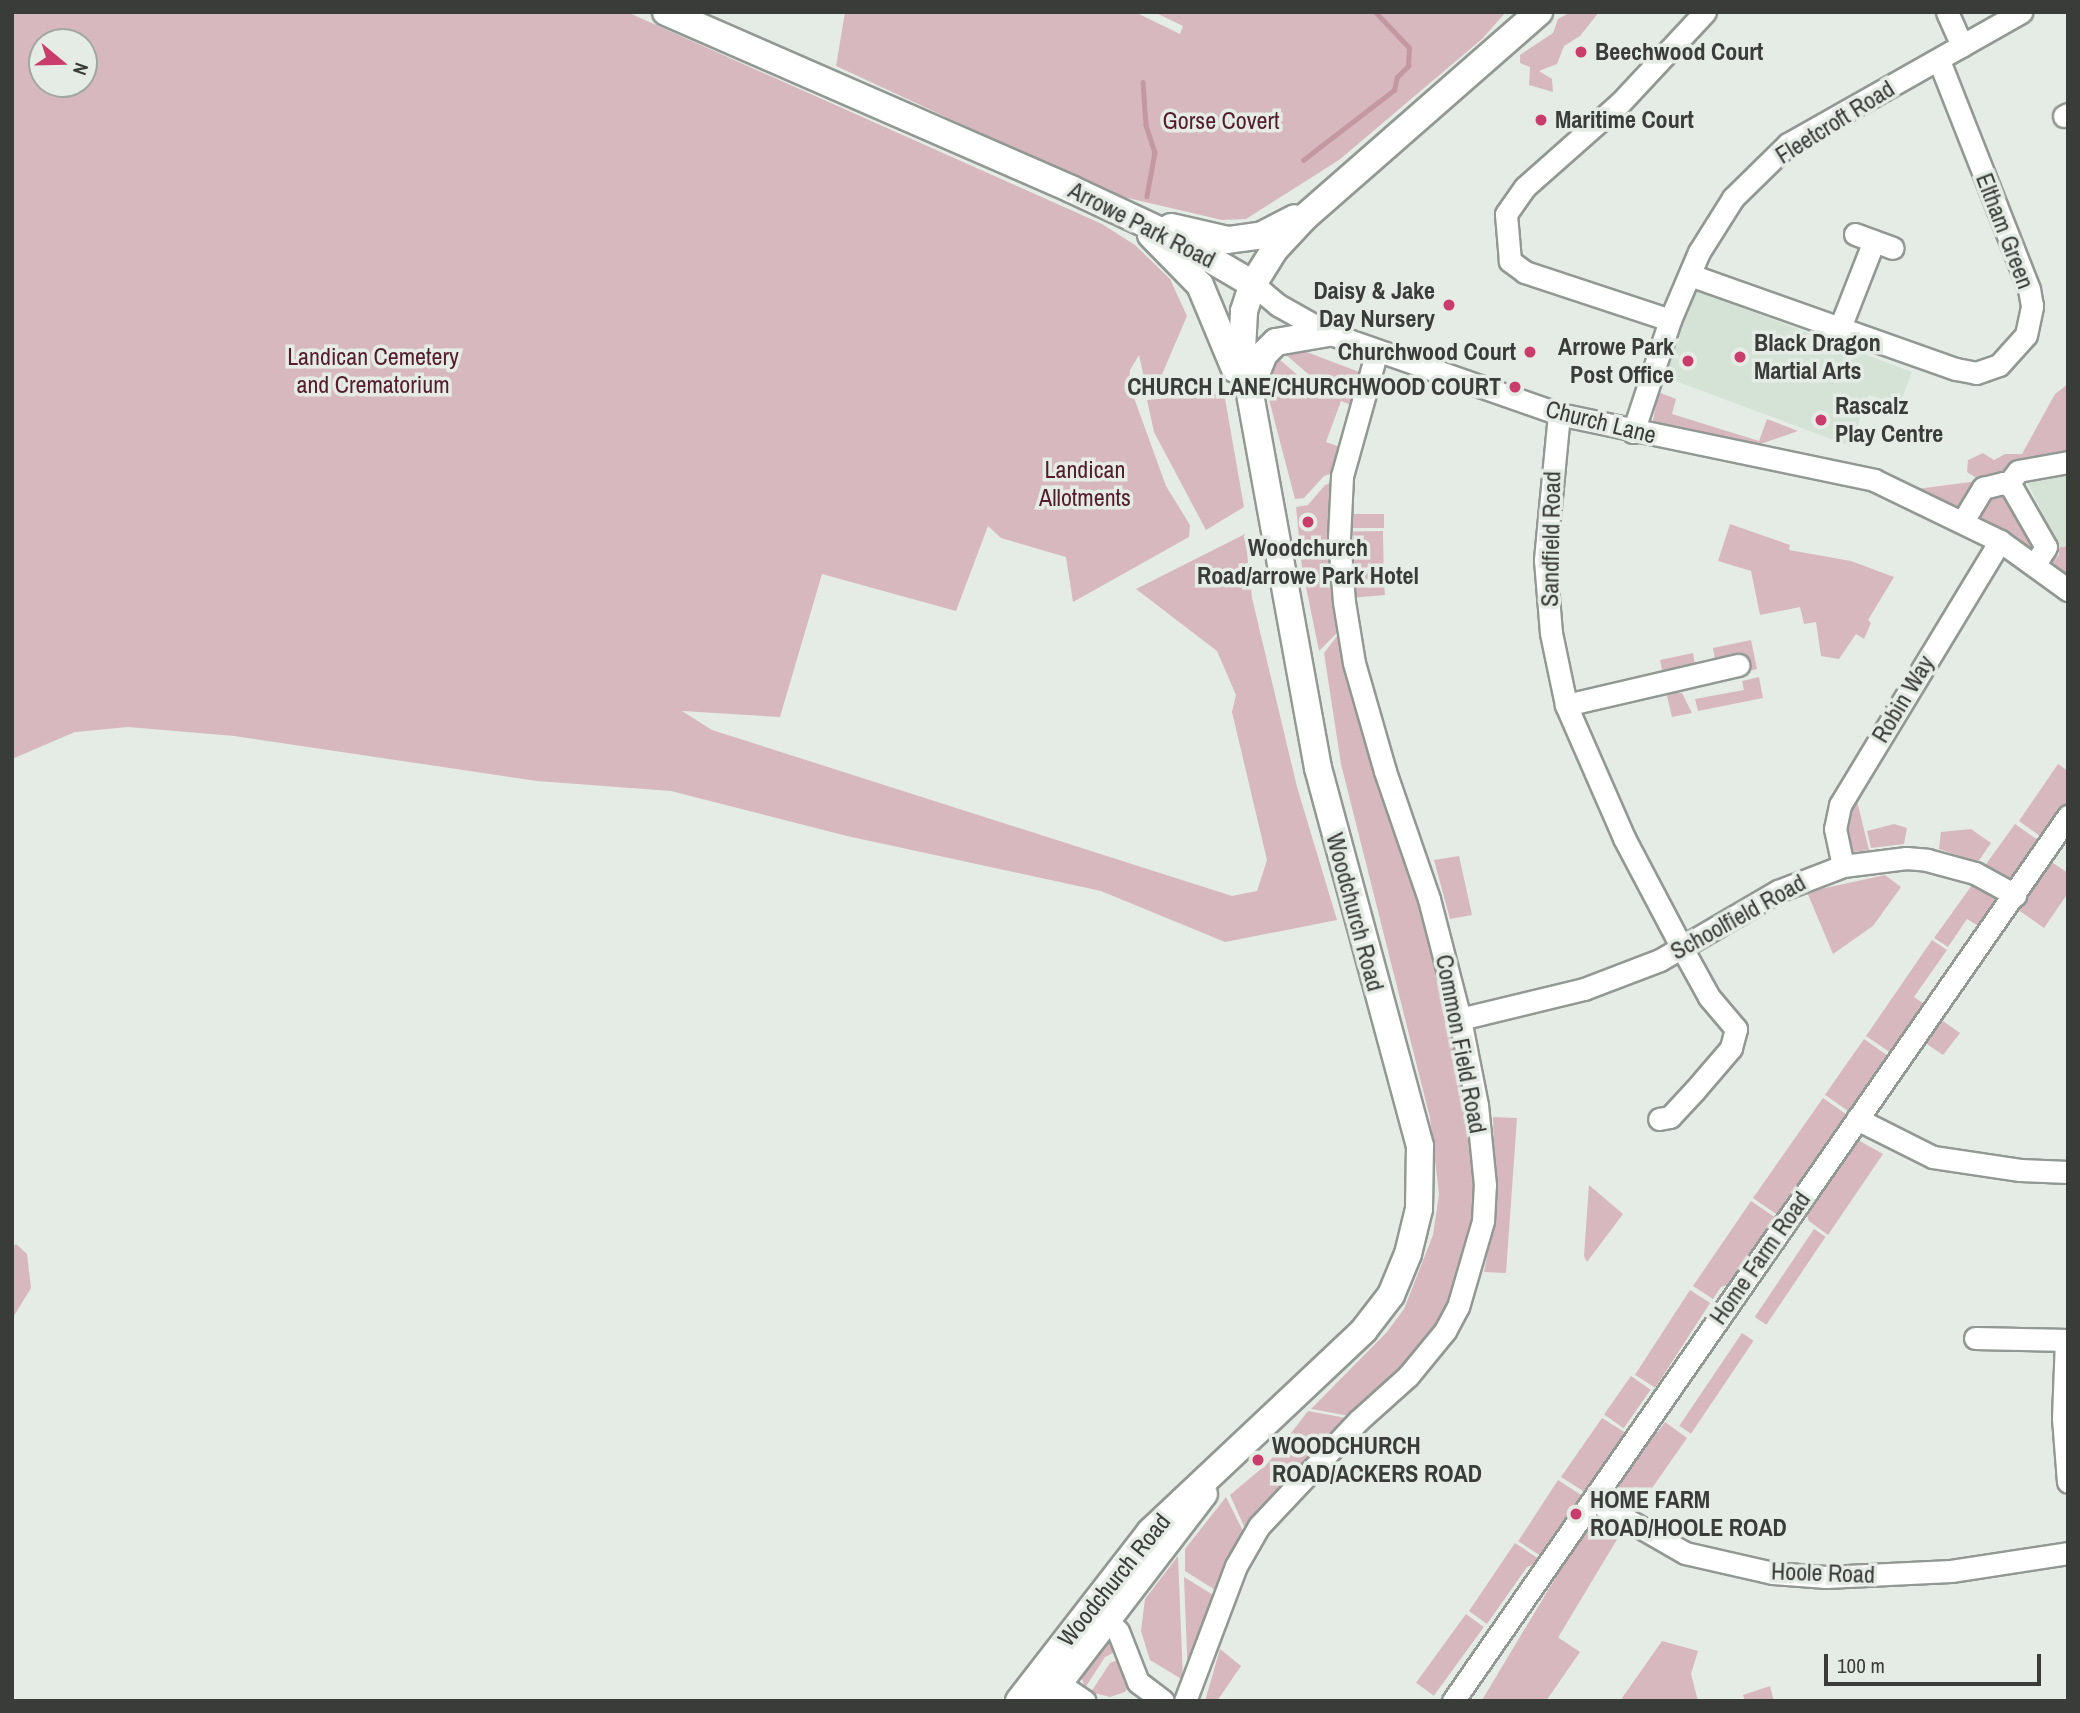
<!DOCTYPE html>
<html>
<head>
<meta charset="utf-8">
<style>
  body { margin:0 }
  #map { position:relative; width:2080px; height:1713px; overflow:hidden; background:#e5ece5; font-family:"Archivo Narrow",sans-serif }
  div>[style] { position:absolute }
  .built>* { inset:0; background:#d5e2d6 }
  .green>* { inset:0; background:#d7b8bf; transform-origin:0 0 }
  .stream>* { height:4.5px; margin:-2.25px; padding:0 2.25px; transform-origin:2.25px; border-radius:2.25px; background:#c498a1 }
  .roads { filter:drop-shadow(2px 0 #929893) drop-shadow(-2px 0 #929893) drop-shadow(0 2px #929893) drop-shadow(0 -2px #929893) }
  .minor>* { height:21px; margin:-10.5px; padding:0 10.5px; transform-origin:10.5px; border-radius:10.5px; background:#fff }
  .major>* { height:26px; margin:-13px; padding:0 13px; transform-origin:13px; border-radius:13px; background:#fff }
  .dots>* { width:19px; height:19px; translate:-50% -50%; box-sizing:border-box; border:4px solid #e5ece5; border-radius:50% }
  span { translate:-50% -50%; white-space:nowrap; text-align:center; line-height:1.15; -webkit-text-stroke:7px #e5ece5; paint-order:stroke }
  .poi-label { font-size:24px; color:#3a3c3a; font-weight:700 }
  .left { translate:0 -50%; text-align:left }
  .right { translate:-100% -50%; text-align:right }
  .park-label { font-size:24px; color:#541c2d }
  .street-label { font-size:24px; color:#3a3c3a }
  .frame { position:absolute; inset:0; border:14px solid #3a3c3a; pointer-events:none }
  .north { position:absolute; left:28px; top:28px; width:70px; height:70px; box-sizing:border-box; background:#e5ece5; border:2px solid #a1a6a1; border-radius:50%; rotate:109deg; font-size:19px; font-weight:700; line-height:28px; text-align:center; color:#3a3c3a }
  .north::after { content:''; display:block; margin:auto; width:24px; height:32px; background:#c93c6c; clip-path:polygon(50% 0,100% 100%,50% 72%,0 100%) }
  .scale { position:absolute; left:1824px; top:1654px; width:217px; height:32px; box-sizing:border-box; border:4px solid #3a3c3a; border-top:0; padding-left:9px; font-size:21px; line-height:24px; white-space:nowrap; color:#3a3c3a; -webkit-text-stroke:5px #e5ece5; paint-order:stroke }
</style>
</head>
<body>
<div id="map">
  <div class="built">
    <div style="clip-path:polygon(1694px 290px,1912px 372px,1899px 406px,1869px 395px,1850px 446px,1662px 376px)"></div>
    <div style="clip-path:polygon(2068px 471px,2068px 564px,2025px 478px)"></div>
  </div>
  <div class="green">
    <div style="clip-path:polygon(evenodd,12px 12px,627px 12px,1102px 224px,1135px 245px,1170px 279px,1187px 316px,1160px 379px,1145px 382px,1139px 355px,1130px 370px,1129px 384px,1166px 486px,1190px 525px,1189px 537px,1073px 602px,1066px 557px,1001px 538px,988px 526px,956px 611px,822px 574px,780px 717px,682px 711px,712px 730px,1232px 896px,1257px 891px,1267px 860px,1232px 712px,1236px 695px,1217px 651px,1136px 589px,1245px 534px,1252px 598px,1297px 787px,1337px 920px,1225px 942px,1101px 891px,847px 836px,671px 791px,537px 781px,234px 736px,128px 727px,75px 732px,12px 759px,12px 12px,42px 42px,84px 42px,84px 84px,42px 84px,42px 42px)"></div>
    <div style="clip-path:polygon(845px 12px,1135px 12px,1180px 34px,1183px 26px,1154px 12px,1506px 12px,1482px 39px,1339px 160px,1246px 219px,1222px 220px,1115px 195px,836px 66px)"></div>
    <div style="clip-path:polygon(1571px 12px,1599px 12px,1580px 36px,1564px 46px,1557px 64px,1539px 71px,1552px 79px,1553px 92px,1529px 85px,1530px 67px,1520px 63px,1520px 55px,1553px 33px,1558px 19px)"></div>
    <div style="clip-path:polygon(1299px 349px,1367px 375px,1360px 392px,1321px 385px,1285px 354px)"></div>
    <div style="clip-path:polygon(1279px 359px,1317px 392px,1358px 397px,1354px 406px,1341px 401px,1326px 442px,1343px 448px,1337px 472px,1324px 476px,1304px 498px,1295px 499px,1266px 388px,1270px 370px)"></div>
    <div style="clip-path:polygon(2068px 384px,2068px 460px,1978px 479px,1967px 472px,1968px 460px,1983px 453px,1994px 460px,2005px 454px,2022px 454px,2055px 394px)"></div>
    <div style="clip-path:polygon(1658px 392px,1676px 399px,1672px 414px,1759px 441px,1767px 419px,1798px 431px,1752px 447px,1658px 428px,1653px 421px)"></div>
    <div style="clip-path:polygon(1224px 393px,1244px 507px,1206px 530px,1154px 432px,1147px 400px)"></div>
    <div style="clip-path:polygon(1335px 481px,1342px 628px,1319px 651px,1302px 567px,1296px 507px,1308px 505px,1325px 485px)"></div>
    <div style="clip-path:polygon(1971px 482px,1978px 482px,1963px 509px,1917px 489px)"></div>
    <div style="clip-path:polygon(2008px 490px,2037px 554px,1974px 514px,1983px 498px)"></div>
    <div style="left:1352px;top:514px;width:32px;height:14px"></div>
    <div style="clip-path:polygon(1730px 524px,1790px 545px,1789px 550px,1851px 561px,1894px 577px,1868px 620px,1871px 623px,1864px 639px,1856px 634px,1839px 659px,1821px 656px,1816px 622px,1804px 624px,1800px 607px,1760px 615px,1751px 571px,1718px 561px)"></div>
    <div style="left:1383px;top:531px;width:48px;height:30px;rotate:89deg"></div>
    <div style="clip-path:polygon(2068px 546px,2068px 575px,2049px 564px,2059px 555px,2058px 548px)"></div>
    <div style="left:1384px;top:583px;width:12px;height:29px;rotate:85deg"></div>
    <div style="clip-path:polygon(1341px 631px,1423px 896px,1477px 1131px,1475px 1230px,1459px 1289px,1437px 1330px,1355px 1417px,1311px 1409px,1387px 1332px,1404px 1309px,1433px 1235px,1439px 1194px,1430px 1118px,1341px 764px,1324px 653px)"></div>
    <div style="clip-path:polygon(1751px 640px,1757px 669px,1741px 673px,1715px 660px,1713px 648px)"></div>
    <div style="clip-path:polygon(1693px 653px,1695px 664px,1677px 668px,1679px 681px,1665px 684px,1660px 660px)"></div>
    <div style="clip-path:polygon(1759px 677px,1763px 698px,1698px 711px,1695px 699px,1744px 690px,1742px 681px)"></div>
    <div style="clip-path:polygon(1666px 692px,1682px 693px,1692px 713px,1672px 717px)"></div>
    <div style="clip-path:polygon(2058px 764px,2068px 771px,2068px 802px,2043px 838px,2019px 821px)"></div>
    <div style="clip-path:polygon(1855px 793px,1869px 850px,1853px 852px,1846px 850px,1844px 833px)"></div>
    <div style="clip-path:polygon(1894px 824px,1907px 828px,1904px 844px,1871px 848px,1867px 831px)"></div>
    <div style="clip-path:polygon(2015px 824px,2039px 841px,2009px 882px,1981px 871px)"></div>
    <div style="clip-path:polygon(1971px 829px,1991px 843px,1978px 862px,1939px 849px,1941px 832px)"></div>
    <div style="clip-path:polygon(1459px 856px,1472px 915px,1450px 919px,1434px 860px)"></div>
    <div style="clip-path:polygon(2050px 861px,2068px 873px,2068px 893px,2044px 928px,2017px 909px)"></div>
    <div style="clip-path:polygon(1885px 875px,1901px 887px,1873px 926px,1833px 954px,1807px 892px)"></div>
    <div style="clip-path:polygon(1975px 881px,1998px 901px,1980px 927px,1967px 919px,1948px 947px,1934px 938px)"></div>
    <div style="clip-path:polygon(1932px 940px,1947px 950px,1914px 997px,1927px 1006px,1894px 1055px,1866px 1036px)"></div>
    <div style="clip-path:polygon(1943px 1021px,1960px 1033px,1943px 1055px,1924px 1042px)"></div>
    <div style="left:1864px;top:1039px;width:33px;height:68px;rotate:35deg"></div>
    <div style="left:1823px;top:1098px;width:33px;height:122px;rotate:35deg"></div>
    <div style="clip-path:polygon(1493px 1117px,1517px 1118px,1506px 1273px,1484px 1272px,1496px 1211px)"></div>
    <div style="clip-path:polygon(1858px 1140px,1883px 1154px,1828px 1235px,1809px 1221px,1806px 1213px)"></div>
    <div style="clip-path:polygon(1589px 1185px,1623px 1214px,1587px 1262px,1584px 1256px)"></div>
    <div style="clip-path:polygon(1751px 1201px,1779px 1220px,1735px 1282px,1721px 1287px,1713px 1299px,1693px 1286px)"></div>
    <div style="left:1814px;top:1229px;width:14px;height:106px;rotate:34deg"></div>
    <div style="clip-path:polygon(16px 1244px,27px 1254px,31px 1288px,12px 1319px,12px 1248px)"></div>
    <div style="left:1690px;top:1290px;width:24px;height:101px;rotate:33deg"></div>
    <div style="left:1742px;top:1333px;width:14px;height:112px;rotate:34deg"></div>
    <div style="left:1631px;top:1376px;width:24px;height:47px;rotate:35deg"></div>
    <div style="clip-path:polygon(1308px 1411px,1352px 1419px,1279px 1487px,1247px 1533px,1230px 1495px,1268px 1463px)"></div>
    <div style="clip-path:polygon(1602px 1418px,1626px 1433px,1625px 1440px,1588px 1494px,1561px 1477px)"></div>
    <div style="clip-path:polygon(1665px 1422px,1687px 1438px,1636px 1511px,1608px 1495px,1653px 1430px,1657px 1433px)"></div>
    <div style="left:1558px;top:1480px;width:33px;height:73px;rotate:33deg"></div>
    <div style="clip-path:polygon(1226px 1497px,1245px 1535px,1220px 1593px,1185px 1571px,1185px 1549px)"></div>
    <div style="left:1592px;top:1517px;width:33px;height:223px;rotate:31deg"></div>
    <div style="clip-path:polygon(1515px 1543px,1542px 1561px,1527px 1567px,1487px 1624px,1469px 1611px)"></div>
    <div style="clip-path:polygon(1178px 1556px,1183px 1680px,1150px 1660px,1141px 1631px,1145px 1599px)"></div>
    <div style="clip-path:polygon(1184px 1577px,1218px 1598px,1188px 1679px,1185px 1603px)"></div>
    <div style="left:1466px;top:1614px;width:22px;height:85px;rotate:36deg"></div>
    <div style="clip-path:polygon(1556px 1636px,1580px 1652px,1546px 1701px,1511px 1701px)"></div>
    <div style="clip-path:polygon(1109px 1640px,1123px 1648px,1105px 1657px,1085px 1688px,1080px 1673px)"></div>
    <div style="clip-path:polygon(1662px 1641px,1698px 1651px,1691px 1674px,1698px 1701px,1620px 1701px)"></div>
    <div style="clip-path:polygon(1220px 1649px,1241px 1666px,1217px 1701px,1205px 1701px)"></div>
    <div style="clip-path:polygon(1126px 1657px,1131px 1683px,1125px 1692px,1110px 1697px,1091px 1692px,1110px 1663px)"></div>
    <div style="clip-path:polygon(1770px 1686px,1774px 1701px,1745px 1701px,1743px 1695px)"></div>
  </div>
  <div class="stream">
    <div style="left:1143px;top:82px;width:43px;rotate:86deg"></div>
    <div style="left:1146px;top:125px;width:28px;rotate:72deg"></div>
    <div style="left:1155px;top:152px;width:45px;rotate:100.3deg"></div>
    <div style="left:1303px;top:160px;width:115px;rotate:-37.6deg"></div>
    <div style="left:1394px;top:90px;width:13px;rotate:-77deg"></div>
    <div style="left:1397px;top:77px;width:16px;rotate:-45deg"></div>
    <div style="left:1408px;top:66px;width:18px;rotate:-87deg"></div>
    <div style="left:1409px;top:48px;width:50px;rotate:-133.4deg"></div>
  </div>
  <div class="roads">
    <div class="minor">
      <div style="left:1947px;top:12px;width:37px;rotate:66deg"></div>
      <div style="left:2064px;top:116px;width:4px;rotate:-27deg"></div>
      <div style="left:1855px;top:234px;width:40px;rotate:20.2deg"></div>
      <div style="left:1690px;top:275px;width:282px;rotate:19.5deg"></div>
      <div style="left:1956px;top:369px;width:20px;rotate:11deg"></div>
      <div style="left:1976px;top:373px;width:24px;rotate:-19deg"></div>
      <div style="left:1999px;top:365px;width:40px;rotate:-48deg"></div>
      <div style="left:2026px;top:335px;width:30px;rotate:-78deg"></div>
      <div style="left:2032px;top:306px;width:17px;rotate:-100deg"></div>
      <div style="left:2029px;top:289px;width:246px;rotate:-111.5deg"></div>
      <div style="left:1253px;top:284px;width:33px;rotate:40deg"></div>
      <div style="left:1278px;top:305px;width:57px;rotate:29.2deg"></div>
      <div style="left:1328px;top:333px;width:245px;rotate:19.3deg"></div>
      <div style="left:1559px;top:414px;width:322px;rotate:11.8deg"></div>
      <div style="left:1874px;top:480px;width:140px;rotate:25.8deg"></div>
      <div style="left:2000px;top:541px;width:84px;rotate:35.8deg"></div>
      <div style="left:1670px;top:320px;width:153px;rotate:-161.7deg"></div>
      <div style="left:1525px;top:272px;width:19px;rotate:-144deg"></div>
      <div style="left:1510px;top:261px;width:47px;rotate:-94.9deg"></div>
      <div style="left:1506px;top:214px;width:33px;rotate:-55deg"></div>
      <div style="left:1525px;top:187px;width:128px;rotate:-41.5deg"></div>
      <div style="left:1621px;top:102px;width:123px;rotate:-47deg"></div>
      <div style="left:1841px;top:325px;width:90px;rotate:-68.6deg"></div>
      <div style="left:1559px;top:414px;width:147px;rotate:95.5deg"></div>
      <div style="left:1545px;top:560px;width:73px;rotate:85.3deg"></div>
      <div style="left:1551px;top:633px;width:74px;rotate:78.2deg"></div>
      <div style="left:1566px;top:705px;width:145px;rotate:66.4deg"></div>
      <div style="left:1624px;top:838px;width:124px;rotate:62.2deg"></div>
      <div style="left:1682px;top:948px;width:56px;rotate:61.1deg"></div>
      <div style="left:1709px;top:997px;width:42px;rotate:49.8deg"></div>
      <div style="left:1736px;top:1029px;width:20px;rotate:105deg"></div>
      <div style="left:1731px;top:1048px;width:55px;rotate:130.6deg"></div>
      <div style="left:1695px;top:1090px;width:37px;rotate:133deg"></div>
      <div style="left:1670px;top:1117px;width:11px;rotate:170deg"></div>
      <div style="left:1633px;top:432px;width:118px;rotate:-71.7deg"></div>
      <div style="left:1670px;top:320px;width:74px;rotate:-66.9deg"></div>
      <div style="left:1699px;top:252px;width:64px;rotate:-57.8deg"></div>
      <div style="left:1733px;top:198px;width:77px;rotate:-44.5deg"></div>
      <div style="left:1788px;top:144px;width:268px;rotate:-29.5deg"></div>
      <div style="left:2008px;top:484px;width:16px;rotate:-52deg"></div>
      <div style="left:2018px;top:471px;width:51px;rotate:-10.2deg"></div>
      <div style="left:1963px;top:521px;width:39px;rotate:-59deg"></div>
      <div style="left:1983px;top:488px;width:21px;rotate:-14deg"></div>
      <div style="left:2003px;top:483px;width:9px;rotate:21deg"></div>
      <div style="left:2011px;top:486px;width:70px;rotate:60.2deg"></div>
      <div style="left:2046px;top:547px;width:20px;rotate:123deg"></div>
      <div style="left:1566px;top:705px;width:177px;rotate:-13.1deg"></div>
      <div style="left:1843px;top:866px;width:38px;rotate:-102deg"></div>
      <div style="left:1835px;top:829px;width:25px;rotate:-78deg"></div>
      <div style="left:1840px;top:805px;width:309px;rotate:-58.8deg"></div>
      <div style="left:1460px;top:1019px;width:128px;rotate:-13.6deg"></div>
      <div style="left:1584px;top:989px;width:81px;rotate:-20.9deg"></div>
      <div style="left:1660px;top:960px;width:137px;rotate:-30.3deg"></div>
      <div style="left:1778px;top:891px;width:70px;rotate:-21deg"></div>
      <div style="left:1843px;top:866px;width:64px;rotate:-7.2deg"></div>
      <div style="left:1906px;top:858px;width:21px;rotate:5deg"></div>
      <div style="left:1927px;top:860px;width:50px;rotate:15.2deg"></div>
      <div style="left:1975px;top:873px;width:46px;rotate:28.8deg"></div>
      <div style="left:1857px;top:1119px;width:85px;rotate:26.6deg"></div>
      <div style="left:1933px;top:1157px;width:88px;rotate:8.5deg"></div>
      <div style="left:2020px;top:1170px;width:48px;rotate:2.4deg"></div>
      <div style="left:1975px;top:1338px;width:93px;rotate:1.2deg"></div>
      <div style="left:2066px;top:1340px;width:78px;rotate:92.2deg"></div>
      <div style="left:2063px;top:1418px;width:64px;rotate:85.5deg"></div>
      <div style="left:1593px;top:1500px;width:106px;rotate:29.9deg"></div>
      <div style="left:1685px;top:1553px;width:90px;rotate:12.8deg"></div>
      <div style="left:1773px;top:1573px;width:53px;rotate:4.3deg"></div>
      <div style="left:1826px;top:1577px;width:125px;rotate:-2.7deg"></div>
      <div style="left:1951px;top:1571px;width:118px;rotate:-8.7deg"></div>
      <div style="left:1093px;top:1621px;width:12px"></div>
      <div style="left:1105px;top:1621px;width:16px;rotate:38deg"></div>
      <div style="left:1118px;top:1631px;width:55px;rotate:68.6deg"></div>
      <div style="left:1138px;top:1682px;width:31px;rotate:37deg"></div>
      <div style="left:1058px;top:1683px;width:32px;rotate:34deg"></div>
      <div style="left:1185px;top:1701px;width:144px;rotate:-69.3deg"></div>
      <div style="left:1236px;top:1566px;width:46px;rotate:-60.1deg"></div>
      <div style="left:1259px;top:1526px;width:146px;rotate:-46.7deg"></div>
      <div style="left:1359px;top:1420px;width:66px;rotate:-41.9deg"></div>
      <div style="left:1408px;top:1376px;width:58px;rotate:-50.6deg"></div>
      <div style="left:1445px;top:1331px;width:27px;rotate:-62deg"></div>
      <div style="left:1458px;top:1307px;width:90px;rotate:-73.8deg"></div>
      <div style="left:1483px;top:1221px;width:36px;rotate:-87deg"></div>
      <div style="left:1485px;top:1185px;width:80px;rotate:-95.7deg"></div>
      <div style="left:1477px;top:1105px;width:88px;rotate:-101.2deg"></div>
      <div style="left:1460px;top:1019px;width:124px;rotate:-104.5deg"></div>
      <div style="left:1429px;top:899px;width:135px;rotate:-109deg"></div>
      <div style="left:1385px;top:771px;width:112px;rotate:-106deg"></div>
      <div style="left:1354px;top:663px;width:62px;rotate:-99.3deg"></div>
      <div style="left:1344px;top:602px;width:64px;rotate:-94.5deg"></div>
      <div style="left:1339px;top:538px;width:62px;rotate:-87.2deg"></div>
      <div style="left:1342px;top:476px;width:130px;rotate:-74.4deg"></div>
      <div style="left:1453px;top:1701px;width:1078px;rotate:-55.2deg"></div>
    </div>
    <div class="major">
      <div style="left:666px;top:12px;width:442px;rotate:23.6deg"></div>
      <div style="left:1071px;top:189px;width:108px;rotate:25.1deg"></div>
      <div style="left:1169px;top:235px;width:97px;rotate:30.3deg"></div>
      <div style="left:1171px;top:227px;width:58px;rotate:12.8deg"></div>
      <div style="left:1228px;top:240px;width:34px;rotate:-8deg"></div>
      <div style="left:1262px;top:235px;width:37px;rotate:-27deg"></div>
      <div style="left:1151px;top:235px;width:70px;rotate:45.6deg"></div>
      <div style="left:1200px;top:285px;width:91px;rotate:67.4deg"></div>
      <div style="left:1250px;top:390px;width:39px;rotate:-69deg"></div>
      <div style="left:1264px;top:354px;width:17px;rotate:-45deg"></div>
      <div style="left:1276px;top:342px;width:53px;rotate:-9.8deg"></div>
      <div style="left:1019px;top:1701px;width:214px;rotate:-52.2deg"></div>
      <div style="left:1150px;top:1532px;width:294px;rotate:-43.3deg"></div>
      <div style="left:1364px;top:1330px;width:44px;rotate:-52.4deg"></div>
      <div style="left:1391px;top:1295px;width:44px;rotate:-67.5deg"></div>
      <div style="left:1408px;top:1254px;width:46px;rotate:-76.3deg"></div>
      <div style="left:1419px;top:1209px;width:63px;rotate:-89.1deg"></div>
      <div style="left:1420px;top:1146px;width:392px;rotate:-105.1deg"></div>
      <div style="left:1318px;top:768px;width:425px;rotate:-100.3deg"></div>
      <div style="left:1242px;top:350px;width:39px;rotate:-87deg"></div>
      <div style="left:1244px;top:311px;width:28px;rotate:-72deg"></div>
      <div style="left:1253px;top:284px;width:40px;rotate:-58deg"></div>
      <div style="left:1274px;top:250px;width:45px;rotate:-46.8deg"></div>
      <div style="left:1305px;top:217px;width:311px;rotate:-41.2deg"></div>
      <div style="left:1045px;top:1701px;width:261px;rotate:-52.5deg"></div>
    </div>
  </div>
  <div class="dots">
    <div style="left:1581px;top:52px;background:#c93c6c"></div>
    <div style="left:1541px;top:120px;background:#c93c6c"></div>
    <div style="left:1449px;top:305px;background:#c93c6c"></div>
    <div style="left:1530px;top:352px;background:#c93c6c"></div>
    <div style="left:1740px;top:357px;background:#c93c6c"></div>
    <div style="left:1688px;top:361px;background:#c93c6c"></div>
    <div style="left:1515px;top:387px;background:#c93c6c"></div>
    <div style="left:1821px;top:420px;background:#c93c6c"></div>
    <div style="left:1308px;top:522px;background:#c93c6c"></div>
    <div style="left:1258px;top:1460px;background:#c93c6c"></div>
    <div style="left:1576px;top:1514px;background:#c93c6c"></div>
  </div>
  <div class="poi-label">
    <span class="left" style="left:1595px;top:52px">Beechwood Court</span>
    <span class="left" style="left:1555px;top:120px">Maritime Court</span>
    <span class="right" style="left:1435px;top:305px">Daisy &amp; Jake<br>Day Nursery</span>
    <span class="left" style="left:1754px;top:357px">Black Dragon<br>Martial Arts</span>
    <span class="right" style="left:1674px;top:361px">Arrowe Park<br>Post Office</span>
    <span class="right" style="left:1516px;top:352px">Churchwood Court</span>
    <span class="right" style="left:1501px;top:387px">CHURCH LANE/CHURCHWOOD COURT</span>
    <span class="left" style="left:1835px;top:420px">Rascalz<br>Play Centre</span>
    <span style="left:1308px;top:562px">Woodchurch<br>Road/arrowe Park Hotel</span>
    <span class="left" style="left:1272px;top:1460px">WOODCHURCH<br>ROAD/ACKERS ROAD</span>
    <span class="left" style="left:1590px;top:1514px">HOME FARM<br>ROAD/HOOLE ROAD</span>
  </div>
  <div class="park-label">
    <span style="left:1221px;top:121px">Gorse Covert</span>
    <span style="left:373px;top:371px">Landican Cemetery<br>and Crematorium</span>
    <span style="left:1085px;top:484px">Landican<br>Allotments</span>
  </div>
  <div class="street-label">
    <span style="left:1835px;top:122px;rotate:-32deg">Fleetcroft Road</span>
    <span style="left:1142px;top:225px;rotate:27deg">Arrowe Park Road</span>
    <span style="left:2005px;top:231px;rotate:69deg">Eltham Green</span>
    <span style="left:1601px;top:422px;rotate:14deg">Church Lane</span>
    <span style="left:1551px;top:539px;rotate:-89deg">Sandfield Road</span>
    <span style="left:1903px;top:699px;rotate:-59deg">Robin Way</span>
    <span style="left:1355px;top:912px;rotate:75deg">Woodchurch Road</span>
    <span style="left:1738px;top:917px;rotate:-29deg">Schoolfield Road</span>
    <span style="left:1461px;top:1044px;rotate:79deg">Common Field Road</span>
    <span style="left:1760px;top:1258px;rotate:-55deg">Home Farm Road</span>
    <span style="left:1823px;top:1573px;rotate:2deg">Hoole Road</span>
    <span style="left:1114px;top:1580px;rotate:-51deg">Woodchurch Road</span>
  </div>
  <div class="frame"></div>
  <div class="north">N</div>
  <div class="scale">100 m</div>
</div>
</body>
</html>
